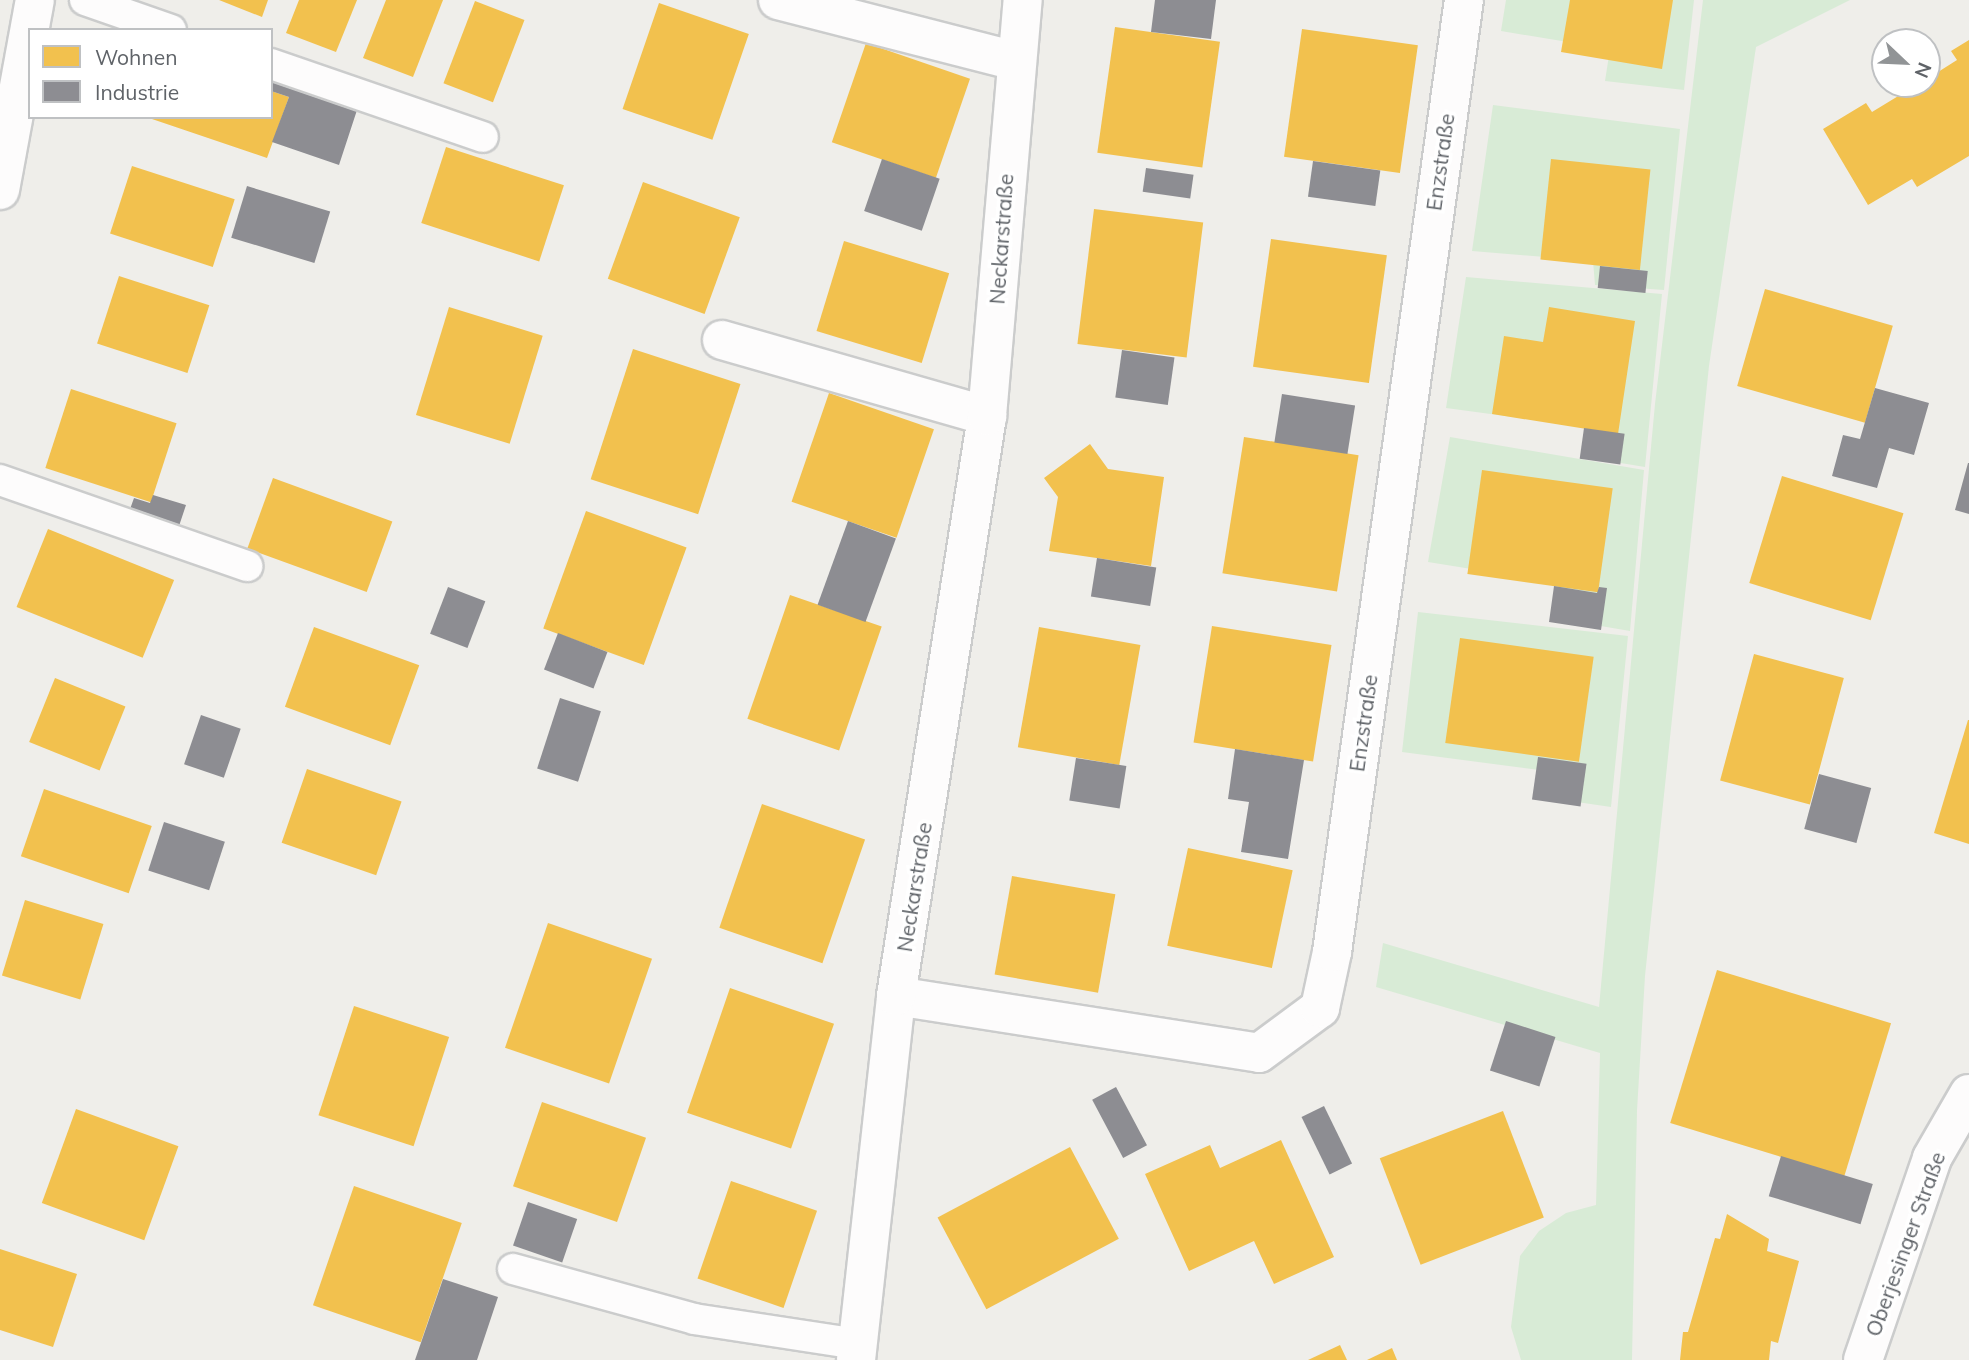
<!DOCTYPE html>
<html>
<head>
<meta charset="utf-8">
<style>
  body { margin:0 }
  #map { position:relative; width:1969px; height:1360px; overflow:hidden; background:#efeeea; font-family:Mulish,sans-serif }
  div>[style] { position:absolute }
  .green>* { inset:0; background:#d8ebd6 }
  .homes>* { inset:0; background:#f2c14e; transform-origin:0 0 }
  .industry>* { inset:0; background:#8d8d92; transform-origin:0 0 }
  .roads { filter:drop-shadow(2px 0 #cbcccc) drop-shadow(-2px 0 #cbcccc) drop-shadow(0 2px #cbcccc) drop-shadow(0 -2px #cbcccc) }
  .service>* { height:30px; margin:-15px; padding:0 15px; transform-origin:15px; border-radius:15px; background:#fdfcfc }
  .minor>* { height:38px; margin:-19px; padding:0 19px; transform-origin:19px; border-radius:19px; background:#fdfcfc }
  span { translate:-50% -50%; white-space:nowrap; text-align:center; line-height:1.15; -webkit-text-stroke:7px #fff; paint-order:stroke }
  .street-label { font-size:21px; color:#5f6368 }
  .legend { position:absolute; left:28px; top:28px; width:245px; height:91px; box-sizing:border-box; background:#fff; border:2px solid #bfc1c3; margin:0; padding:9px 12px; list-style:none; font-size:21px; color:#5f6368 }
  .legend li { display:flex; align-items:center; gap:14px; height:35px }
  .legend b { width:35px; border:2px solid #bfc1c3 }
  .north { position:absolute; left:1871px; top:28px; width:70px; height:70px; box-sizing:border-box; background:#fff; border:2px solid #bfc1c3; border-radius:50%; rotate:113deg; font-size:19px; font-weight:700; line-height:28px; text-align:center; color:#5f6368 }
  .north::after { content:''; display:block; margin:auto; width:24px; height:32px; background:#919496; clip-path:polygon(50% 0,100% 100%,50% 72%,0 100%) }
</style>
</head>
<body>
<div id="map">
  <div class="green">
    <div style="clip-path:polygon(1506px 0,1694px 0,1684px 90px,1605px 81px,1610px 49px,1501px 31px)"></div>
    <div style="clip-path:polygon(1703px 0,1850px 0,1756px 47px,1709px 366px,1645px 976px,1637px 1111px,1632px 1360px,1521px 1360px,1511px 1327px,1520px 1256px,1539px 1231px,1566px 1213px,1596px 1205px,1600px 1053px,1376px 987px,1383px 943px,1599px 1007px,1655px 404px)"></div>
    <div style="clip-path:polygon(1493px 105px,1680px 129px,1664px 290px,1595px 285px,1593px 261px,1472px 251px)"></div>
    <div style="clip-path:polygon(1466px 277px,1662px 294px,1645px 467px,1584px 457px,1588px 427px,1446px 408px)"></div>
    <div style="clip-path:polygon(1450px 437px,1644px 470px,1630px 631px,1554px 618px,1558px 583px,1428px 562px)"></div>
    <div style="clip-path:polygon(1418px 612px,1628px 636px,1611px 807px,1536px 796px,1539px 770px,1402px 752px)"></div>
  </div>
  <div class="homes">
    <div style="clip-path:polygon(219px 0,268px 0,262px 17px)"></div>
    <div style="clip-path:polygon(299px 0,357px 0,336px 52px,286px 33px)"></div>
    <div style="clip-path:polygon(386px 0,443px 0,413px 77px,363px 58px)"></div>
    <div style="clip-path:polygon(1570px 0,1673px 0,1662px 69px,1561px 52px)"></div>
    <div style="left:475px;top:1px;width:53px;height:88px;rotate:21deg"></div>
    <div style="left:659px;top:3px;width:95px;height:112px;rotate:19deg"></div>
    <div style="left:1115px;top:27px;width:106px;height:127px;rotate:8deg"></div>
    <div style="left:1302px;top:29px;width:117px;height:129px;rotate:8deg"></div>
    <div style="clip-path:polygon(1969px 40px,1969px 156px,1917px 187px,1912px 179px,1868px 205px,1823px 129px,1866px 103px,1872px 112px,1918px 84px,1927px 84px,1927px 79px,1957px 60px,1951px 51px)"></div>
    <div style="left:866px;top:43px;width:110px;height:105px;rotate:19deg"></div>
    <div style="clip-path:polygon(271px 91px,289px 97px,267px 158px,149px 118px,271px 117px)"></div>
    <div style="left:446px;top:147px;width:124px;height:80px;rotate:18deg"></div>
    <div style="left:1551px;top:159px;width:100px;height:101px;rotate:6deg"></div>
    <div style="left:132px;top:166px;width:108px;height:71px;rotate:18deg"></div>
    <div style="left:643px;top:182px;width:103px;height:103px;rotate:20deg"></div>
    <div style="left:1094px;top:209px;width:110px;height:136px;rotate:7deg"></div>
    <div style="left:1271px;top:239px;width:117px;height:129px;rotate:8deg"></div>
    <div style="left:844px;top:241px;width:110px;height:94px;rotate:17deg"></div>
    <div style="left:119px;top:276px;width:95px;height:71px;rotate:18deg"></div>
    <div style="left:1765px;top:289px;width:133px;height:101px;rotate:16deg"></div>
    <div style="left:449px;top:307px;width:98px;height:113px;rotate:17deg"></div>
    <div style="clip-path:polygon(1549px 307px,1635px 321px,1618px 434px,1492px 414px,1504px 336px,1543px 342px)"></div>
    <div style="left:633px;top:349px;width:113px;height:137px;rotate:18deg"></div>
    <div style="left:71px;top:389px;width:111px;height:83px;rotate:18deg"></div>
    <div style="left:829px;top:393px;width:111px;height:115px;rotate:19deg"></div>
    <div style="left:1244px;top:437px;width:116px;height:138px;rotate:9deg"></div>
    <div style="clip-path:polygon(1090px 444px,1108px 469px,1164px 477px,1151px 566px,1049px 551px,1058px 497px,1044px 478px)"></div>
    <div style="left:1482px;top:470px;width:132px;height:105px;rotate:8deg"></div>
    <div style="left:1782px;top:476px;width:127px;height:112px;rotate:17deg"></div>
    <div style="left:273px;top:478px;width:127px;height:75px;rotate:20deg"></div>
    <div style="left:586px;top:511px;width:107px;height:125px;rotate:20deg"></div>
    <div style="left:48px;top:529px;width:136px;height:84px;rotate:22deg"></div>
    <div style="left:790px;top:595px;width:97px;height:131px;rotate:19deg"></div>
    <div style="left:1212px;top:626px;width:121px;height:118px;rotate:9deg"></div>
    <div style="left:314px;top:627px;width:112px;height:85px;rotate:20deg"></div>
    <div style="left:1039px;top:627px;width:103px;height:122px;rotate:10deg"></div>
    <div style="left:1460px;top:638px;width:135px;height:106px;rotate:8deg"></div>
    <div style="left:1754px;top:654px;width:93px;height:131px;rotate:15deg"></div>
    <div style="left:55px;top:678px;width:76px;height:69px;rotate:22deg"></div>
    <div style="clip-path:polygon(1968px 720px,1969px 720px,1969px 844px,1934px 833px)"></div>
    <div style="left:307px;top:769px;width:100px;height:78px;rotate:19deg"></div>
    <div style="left:44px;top:789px;width:114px;height:71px;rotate:19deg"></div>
    <div style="left:762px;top:804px;width:109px;height:131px;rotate:19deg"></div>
    <div style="left:1188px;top:848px;width:107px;height:100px;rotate:12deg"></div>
    <div style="left:1012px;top:876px;width:105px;height:100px;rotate:10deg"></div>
    <div style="left:25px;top:900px;width:82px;height:79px;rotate:17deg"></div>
    <div style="left:548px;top:923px;width:110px;height:132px;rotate:19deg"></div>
    <div style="left:1717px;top:970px;width:182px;height:160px;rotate:17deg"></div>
    <div style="left:730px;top:988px;width:110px;height:132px;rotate:19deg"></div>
    <div style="left:354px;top:1006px;width:100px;height:115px;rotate:18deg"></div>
    <div style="left:542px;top:1102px;width:110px;height:89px;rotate:19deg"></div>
    <div style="left:76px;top:1109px;width:109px;height:100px;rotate:20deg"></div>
    <div style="left:1503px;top:1111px;width:114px;height:132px;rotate:69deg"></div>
    <div style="clip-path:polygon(1281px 1140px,1334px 1257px,1274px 1284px,1254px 1241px,1189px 1271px,1145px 1174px,1210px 1145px,1220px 1168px)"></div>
    <div style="left:1070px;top:1147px;width:104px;height:150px;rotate:62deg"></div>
    <div style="left:731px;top:1181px;width:91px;height:103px;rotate:19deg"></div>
    <div style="left:354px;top:1186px;width:114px;height:126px;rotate:19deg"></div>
    <div style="clip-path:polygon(1727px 1214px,1769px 1239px,1767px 1251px,1799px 1261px,1778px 1343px,1771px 1341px,1769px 1360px,1680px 1360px,1683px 1332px,1688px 1332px,1715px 1238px,1720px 1239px)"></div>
    <div style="clip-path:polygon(0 1249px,77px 1274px,53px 1347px,0 1330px)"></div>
    <div style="clip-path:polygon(1340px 1345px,1347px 1360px,1308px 1360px)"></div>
    <div style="clip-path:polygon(1392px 1348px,1397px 1360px,1367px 1360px)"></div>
  </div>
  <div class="industry">
    <div style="clip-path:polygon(1155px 0,1216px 0,1211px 39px,1151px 32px)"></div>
    <div style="clip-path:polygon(271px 74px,359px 104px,339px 165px,272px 142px,289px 97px,271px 91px)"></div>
    <div style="left:882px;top:159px;width:61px;height:55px;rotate:19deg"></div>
    <div style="left:1313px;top:161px;width:68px;height:36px;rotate:8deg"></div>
    <div style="left:1146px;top:168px;width:48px;height:24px;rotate:8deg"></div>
    <div style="left:247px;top:186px;width:87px;height:54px;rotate:17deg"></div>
    <div style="left:1600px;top:266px;width:48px;height:22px;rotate:6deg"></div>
    <div style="left:1122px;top:350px;width:53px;height:48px;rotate:8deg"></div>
    <div style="clip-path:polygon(1875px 388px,1929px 403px,1914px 455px,1889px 448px,1877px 488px,1832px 476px,1843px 435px,1860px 439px)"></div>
    <div style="left:1282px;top:394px;width:74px;height:49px;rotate:9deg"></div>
    <div style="left:1584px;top:428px;width:41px;height:31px;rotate:8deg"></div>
    <div style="clip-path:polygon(1968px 463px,1969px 463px,1969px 514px,1955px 510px)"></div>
    <div style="clip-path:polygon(153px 495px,186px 505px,178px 529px,129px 512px,134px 498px,150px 503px)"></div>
    <div style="left:848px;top:521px;width:51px;height:89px;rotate:20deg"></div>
    <div style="left:1097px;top:558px;width:60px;height:39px;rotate:9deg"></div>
    <div style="clip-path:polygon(1554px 586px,1597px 593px,1599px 587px,1607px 588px,1601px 630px,1549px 622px)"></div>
    <div style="left:448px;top:587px;width:40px;height:50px;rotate:21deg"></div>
    <div style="left:558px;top:633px;width:53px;height:39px;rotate:21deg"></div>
    <div style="left:560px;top:698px;width:43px;height:74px;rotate:18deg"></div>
    <div style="left:201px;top:715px;width:42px;height:52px;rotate:19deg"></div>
    <div style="clip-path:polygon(1235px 749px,1304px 760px,1288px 859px,1241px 852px,1249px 802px,1228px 799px)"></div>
    <div style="left:1538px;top:757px;width:49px;height:43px;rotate:8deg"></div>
    <div style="left:1076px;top:758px;width:51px;height:43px;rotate:9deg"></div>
    <div style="left:1819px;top:774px;width:54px;height:57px;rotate:15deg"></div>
    <div style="left:164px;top:822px;width:64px;height:51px;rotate:18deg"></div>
    <div style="left:1506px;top:1021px;width:52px;height:52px;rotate:18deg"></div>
    <div style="left:1116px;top:1087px;width:66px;height:27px;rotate:62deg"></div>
    <div style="left:1324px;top:1106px;width:64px;height:25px;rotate:64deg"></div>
    <div style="left:1781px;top:1156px;width:96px;height:42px;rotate:17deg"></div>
    <div style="left:528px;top:1202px;width:52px;height:46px;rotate:19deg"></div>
    <div style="clip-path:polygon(443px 1279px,498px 1297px,477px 1360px,415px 1360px)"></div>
  </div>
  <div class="roads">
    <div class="service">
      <div style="left:85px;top:0;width:91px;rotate:19.2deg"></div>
      <div style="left:271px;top:64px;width:224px;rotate:19deg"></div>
      <div style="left:0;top:480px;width:262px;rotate:19.2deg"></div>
      <div style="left:513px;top:1269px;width:188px;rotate:15.4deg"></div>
      <div style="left:694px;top:1319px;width:166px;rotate:8.7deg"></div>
    </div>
    <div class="minor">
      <div style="left:778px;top:0;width:245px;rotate:14.4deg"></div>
      <div style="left:0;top:190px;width:193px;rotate:-79.6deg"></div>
      <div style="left:722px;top:340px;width:276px;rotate:16deg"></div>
      <div style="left:896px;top:996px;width:367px;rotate:8.9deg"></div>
      <div style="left:1259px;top:1053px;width:76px;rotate:-36.4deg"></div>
      <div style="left:1320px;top:1008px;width:57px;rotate:-77.9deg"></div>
      <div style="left:1332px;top:952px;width:961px;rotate:-82.11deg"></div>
      <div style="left:856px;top:1360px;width:366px;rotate:-83.7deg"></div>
      <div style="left:896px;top:996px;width:587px;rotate:-81.08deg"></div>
      <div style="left:987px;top:416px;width:418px;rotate:-85.1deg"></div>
      <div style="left:1863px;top:1360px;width:213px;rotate:-71.1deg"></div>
      <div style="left:1932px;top:1158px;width:74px;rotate:-60deg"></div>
    </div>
  </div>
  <div class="street-label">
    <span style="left:1440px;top:162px;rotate:-82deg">Enzstraße</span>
    <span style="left:1001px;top:239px;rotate:-86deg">Neckarstraße</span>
    <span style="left:1363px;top:723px;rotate:-82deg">Enzstraße</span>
    <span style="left:914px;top:887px;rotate:-81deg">Neckarstraße</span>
    <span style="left:1905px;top:1244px;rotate:-70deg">Oberjesinger Straße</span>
  </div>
  <ul class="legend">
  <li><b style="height:19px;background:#f2c14e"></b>Wohnen</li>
  <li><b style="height:19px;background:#8d8d92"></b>Industrie</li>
  </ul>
  <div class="north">N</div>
</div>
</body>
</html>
